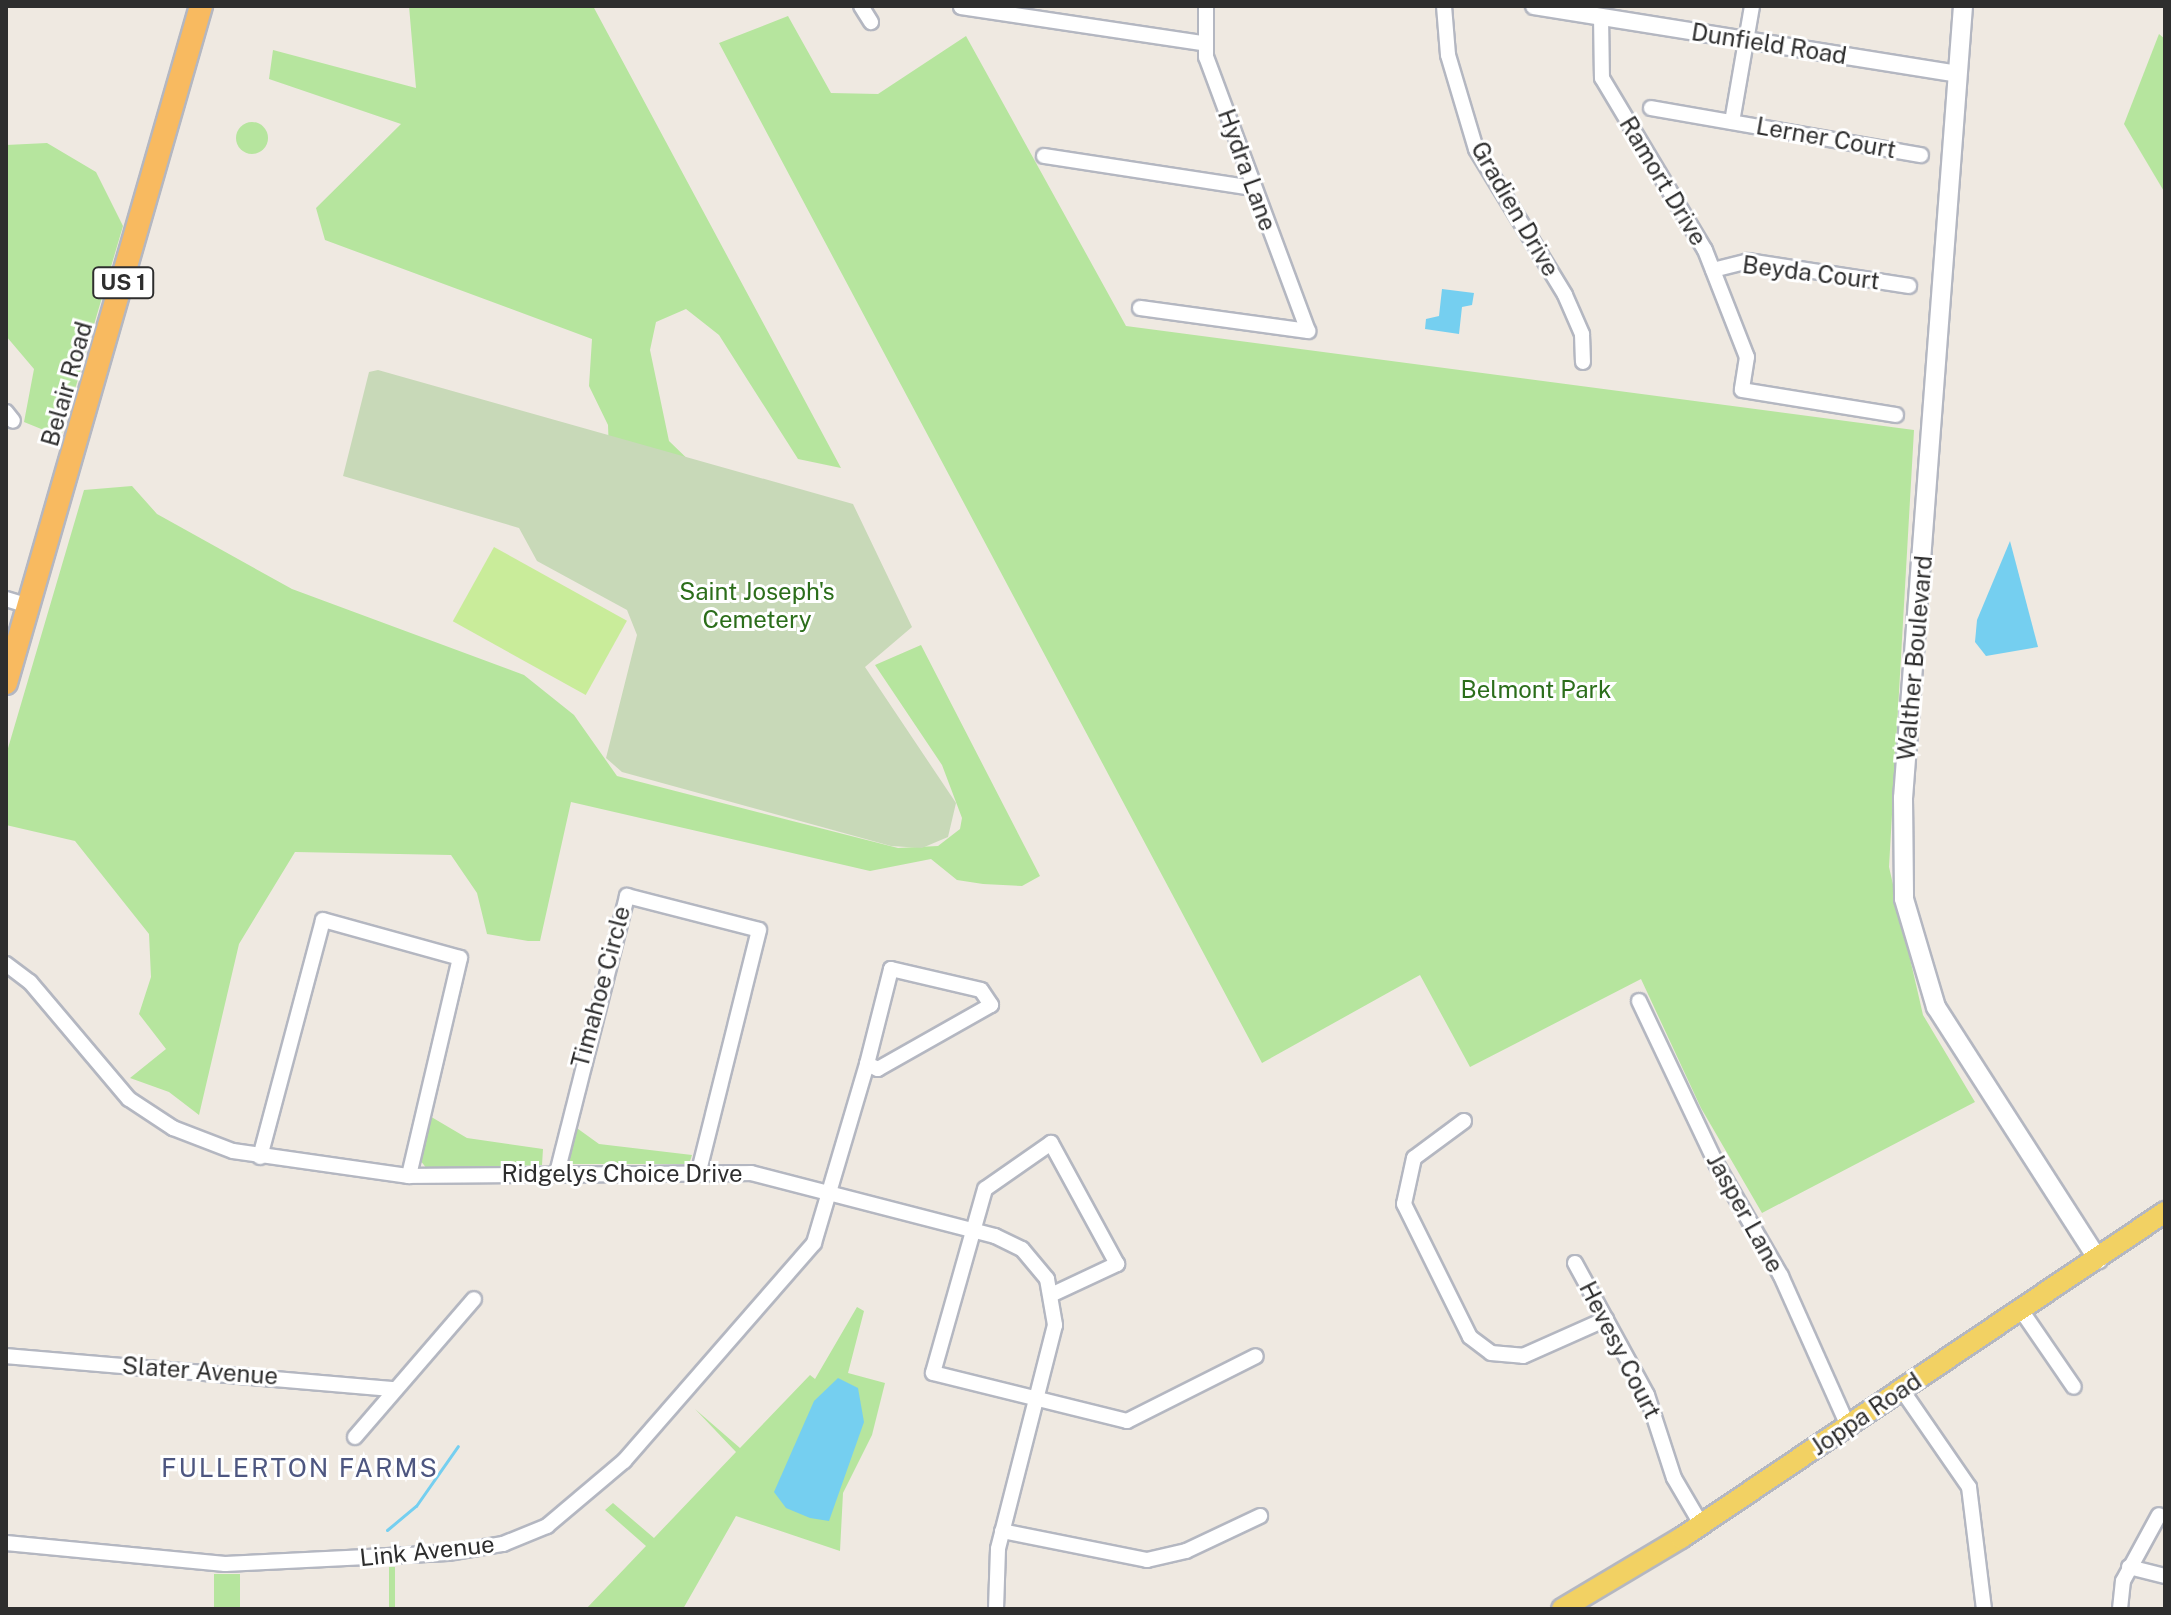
<!DOCTYPE html>
<html>
<head>
<meta charset="utf-8">
<style>
  body { margin:0 }
  #map { position:relative; width:2171px; height:1615px; overflow:hidden; background:#efe9e1; font-family:"Public Sans",sans-serif }
  div>[style] { position:absolute }
  .green>* { inset:0; background:#b6e59e; transform-origin:0 0 }
  .round { border-radius:50% }
  .cemetery>* { inset:0; background:#c8d9b8 }
  .pitch>* { inset:0; background:#c9ec9a; transform-origin:0 0 }
  .water>* { inset:0; background:#75cff0 }
  .stream>* { height:3px; margin:-1.5px; padding:0 1.5px; transform-origin:1.5px; border-radius:1.5px; background:#75cff0 }
  .roads { filter:drop-shadow(2px 0 #b4b7c1) drop-shadow(-2px 0 #b4b7c1) drop-shadow(0 2px #b4b7c1) drop-shadow(0 -2px #b4b7c1) }
  .minor>* { height:14px; margin:-7px; padding:0 7px; transform-origin:7px; border-radius:7px; background:#fff }
  .tertiary>* { height:16px; margin:-8px; padding:0 8px; transform-origin:8px; border-radius:8px; background:#fff }
  .secondary>* { height:18px; margin:-9px; padding:0 9px; transform-origin:9px; border-radius:9px; background:#fff }
  .primary>* { height:20px; margin:-10px; padding:0 10px; transform-origin:10px; border-radius:10px; background:#f2d163 }
  .trunk>* { height:22px; margin:-11px; padding:0 11px; transform-origin:11px; border-radius:11px; background:#f8ba60 }
  span { translate:-50% -50%; white-space:nowrap; text-align:center; line-height:1.15; -webkit-text-stroke:6px #fff; paint-order:stroke }
  .shield-label span { padding:2px 6px; background:#fff; border:2px solid; border-radius:6px; -webkit-text-stroke-width:0 }
  .shield-label { font-size:22px; color:#2e2e2e; font-weight:700 }
  .street-label { font-size:24px; color:#2e2e2e }
  .park-label { font-size:24px; color:#2c6e1b }
  .neighbourhood-label { font-size:26px; color:#4d5680; letter-spacing:2px }
  .frame { position:absolute; inset:0; border:8px solid #2e2e2e; pointer-events:none }
</style>
</head>
<body>
<div id="map">
  <div class="green">
    <div style="clip-path:polygon(409px 6px,593px 6px,841px 468px,798px 459px,719px 335px,686px 309px,656px 322px,650px 350px,669px 441px,699px 470px,609px 452px,608px 425px,589px 386px,592px 339px,325px 240px,316px 208px,401px 124px,269px 79px,273px 50px,416px 88px)"></div>
    <div style="clip-path:polygon(788px 16px,831px 93px,878px 94px,966px 36px,1126px 326px,1914px 430px,1889px 867px,1923px 1015px,1975px 1102px,1762px 1213px,1701px 1108px,1641px 979px,1470px 1067px,1420px 975px,1262px 1063px,719px 43px)"></div>
    <div style="clip-path:polygon(2159px 34px,2165px 39px,2165px 193px,2124px 124px)"></div>
    <div class="round" style="left:236px;top:122px;width:32px;height:32px"></div>
    <div style="clip-path:polygon(47px 143px,96px 172px,123px 226px,61px 437px,24px 422px,34px 369px,6px 336px,6px 145px)"></div>
    <div style="clip-path:polygon(132px 486px,157px 514px,292px 589px,524px 675px,574px 715px,617px 776px,898px 848px,938px 846px,960px 829px,962px 818px,942px 765px,875px 665px,921px 645px,1040px 876px,1022px 886px,983px 884px,957px 880px,931px 859px,870px 871px,571px 802px,540px 941px,528px 941px,487px 934px,477px 893px,451px 855px,295px 852px,239px 944px,199px 1115px,169px 1092px,130px 1078px,166px 1049px,139px 1014px,151px 977px,149px 934px,75px 841px,6px 825px,6px 755px,84px 490px)"></div>
    <div style="clip-path:polygon(428px 1115px,467px 1138px,543px 1149px,542px 1165px,427px 1169px,420px 1160px)"></div>
    <div style="clip-path:polygon(574px 1126px,599px 1144px,692px 1155px,689px 1164px,569px 1164px)"></div>
    <div style="clip-path:polygon(857px 1307px,864px 1311px,848px 1373px,885px 1383px,872px 1435px,843px 1493px,840px 1551px,736px 1516px,683px 1609px,586px 1609px,646px 1546px,605px 1510px,613px 1503px,654px 1538px,736px 1452px,695px 1409px,740px 1448px,810px 1375px,815px 1379px)"></div>
    <div style="left:389px;top:1567px;width:6px;height:42px"></div>
    <div style="left:214px;top:1574px;width:26px;height:35px"></div>
  </div>
  <div class="cemetery">
    <div style="clip-path:polygon(378px 370px,853px 504px,912px 627px,865px 667px,956px 803px,948px 837px,922px 848px,891px 846px,622px 772px,606px 758px,637px 635px,627px 610px,537px 561px,519px 528px,343px 476px,369px 372px)"></div>
  </div>
  <div class="pitch">
    <div style="left:494px;top:547px;width:152px;height:85px;rotate:29deg"></div>
  </div>
  <div class="water">
    <div style="clip-path:polygon(1442px 289px,1474px 293px,1472px 305px,1462px 307px,1459px 334px,1425px 329px,1426px 319px,1439px 316px)"></div>
    <div style="clip-path:polygon(2010px 541px,2038px 647px,1986px 656px,1975px 642px,1977px 620px)"></div>
    <div style="clip-path:polygon(838px 1378px,858px 1388px,864px 1422px,829px 1521px,810px 1518px,786px 1508px,774px 1492px,814px 1401px)"></div>
  </div>
  <div class="stream">
    <div style="left:387px;top:1530px;width:38px;rotate:-40deg"></div>
    <div style="left:416px;top:1506px;width:73px;rotate:-55deg"></div>
  </div>
  <div class="roads">
    <div class="minor">
      <div style="left:861px;top:6px;width:19px;rotate:58deg"></div>
      <div style="left:1444px;top:6px;width:49px;rotate:85.3deg"></div>
      <div style="left:1448px;top:55px;width:98px;rotate:73.4deg"></div>
      <div style="left:1476px;top:149px;width:171px;rotate:58.6deg"></div>
      <div style="left:1565px;top:295px;width:43px;rotate:66.4deg"></div>
      <div style="left:1582px;top:334px;width:28px;rotate:88deg"></div>
      <div style="left:961px;top:7px;width:245px;rotate:8.5deg"></div>
      <div style="left:1601px;top:16px;width:62px;rotate:89.1deg"></div>
      <div style="left:1602px;top:78px;width:200px;rotate:59.1deg"></div>
      <div style="left:1705px;top:250px;width:115px;rotate:68.6deg"></div>
      <div style="left:1747px;top:357px;width:33px;rotate:99deg"></div>
      <div style="left:1742px;top:390px;width:156px;rotate:9.2deg"></div>
      <div style="left:1651px;top:108px;width:274px;rotate:9.9deg"></div>
      <div style="left:1732px;top:122px;width:118px;rotate:-80.2deg"></div>
      <div style="left:1044px;top:156px;width:211px;rotate:8.7deg"></div>
      <div style="left:1713px;top:270px;width:36px;rotate:-14deg"></div>
      <div style="left:1748px;top:261px;width:163px;rotate:8.8deg"></div>
      <div style="left:1140px;top:308px;width:170px;rotate:7.8deg"></div>
      <div style="left:1308px;top:331px;width:292px;rotate:-110.4deg"></div>
      <div style="left:1206px;top:57px;width:51px;rotate:-90deg"></div>
      <div style="left:6px;top:412px;width:11px;rotate:52deg"></div>
      <div style="left:6px;top:599px;width:24px;rotate:17deg"></div>
      <div style="left:6px;top:964px;width:30px;rotate:37deg"></div>
      <div style="left:30px;top:982px;width:153px;rotate:49.8deg"></div>
      <div style="left:129px;top:1099px;width:53px;rotate:33.4deg"></div>
      <div style="left:173px;top:1128px;width:64px;rotate:21deg"></div>
      <div style="left:233px;top:1151px;width:178px;rotate:8.1deg"></div>
      <div style="left:409px;top:1176px;width:342px;rotate:-0.5deg"></div>
      <div style="left:751px;top:1173px;width:252px;rotate:14.5deg"></div>
      <div style="left:995px;top:1236px;width:30px;rotate:26deg"></div>
      <div style="left:1022px;top:1249px;width:39px;rotate:50deg"></div>
      <div style="left:1047px;top:1279px;width:47px;rotate:80.1deg"></div>
      <div style="left:1055px;top:1325px;width:231px;rotate:104.3deg"></div>
      <div style="left:998px;top:1549px;width:60px;rotate:91.9deg"></div>
      <div style="left:891px;top:969px;width:92px;rotate:13.1deg"></div>
      <div style="left:981px;top:990px;width:18px;rotate:56deg"></div>
      <div style="left:991px;top:1005px;width:130px;rotate:150.5deg"></div>
      <div style="left:878px;top:1069px;width:12px;rotate:-156deg"></div>
      <div style="left:867px;top:1064px;width:98px;rotate:-75.8deg"></div>
      <div style="left:1639px;top:1001px;width:182px;rotate:64.6deg"></div>
      <div style="left:1717px;top:1165px;width:128px;rotate:60deg"></div>
      <div style="left:1781px;top:1276px;width:164px;rotate:65.9deg"></div>
      <div style="left:1464px;top:1121px;width:62px;rotate:143.5deg"></div>
      <div style="left:1414px;top:1158px;width:47px;rotate:102.3deg"></div>
      <div style="left:1404px;top:1204px;width:148px;rotate:63.6deg"></div>
      <div style="left:1470px;top:1337px;width:26px;rotate:37deg"></div>
      <div style="left:1491px;top:1353px;width:32px;rotate:5deg"></div>
      <div style="left:1523px;top:1356px;width:91px;rotate:-24deg"></div>
      <div style="left:260px;top:1157px;width:245px;rotate:-75.1deg"></div>
      <div style="left:323px;top:920px;width:142px;rotate:15.5deg"></div>
      <div style="left:460px;top:958px;width:224px;rotate:103.2deg"></div>
      <div style="left:557px;top:1173px;width:286px;rotate:-75.8deg"></div>
      <div style="left:627px;top:896px;width:136px;rotate:14.4deg"></div>
      <div style="left:759px;top:930px;width:247px;rotate:104deg"></div>
      <div style="left:1575px;top:1263px;width:150px;rotate:61.4deg"></div>
      <div style="left:1647px;top:1395px;width:87px;rotate:72deg"></div>
      <div style="left:1674px;top:1478px;width:53px;rotate:59.6deg"></div>
      <div style="left:1053px;top:1294px;width:71px;rotate:-25.1deg"></div>
      <div style="left:1117px;top:1264px;width:138px;rotate:-118.6deg"></div>
      <div style="left:1051px;top:1143px;width:80px;rotate:145.1deg"></div>
      <div style="left:985px;top:1189px;width:191px;rotate:105.8deg"></div>
      <div style="left:933px;top:1373px;width:200px;rotate:13.9deg"></div>
      <div style="left:1127px;top:1421px;width:144px;rotate:-26.7deg"></div>
      <div style="left:2021px;top:1310px;width:93px;rotate:55.5deg"></div>
      <div style="left:6px;top:1356px;width:389px;rotate:4.9deg"></div>
      <div style="left:1902px;top:1390px;width:118px;rotate:55.4deg"></div>
      <div style="left:1969px;top:1487px;width:123px;rotate:83deg"></div>
      <div style="left:355px;top:1437px;width:182px;rotate:-49.2deg"></div>
      <div style="left:1002px;top:1531px;width:148px;rotate:11.3deg"></div>
      <div style="left:1147px;top:1560px;width:40px;rotate:-13deg"></div>
      <div style="left:1186px;top:1551px;width:82px;rotate:-25.3deg"></div>
      <div style="left:6px;top:1543px;width:220px;rotate:5.5deg"></div>
      <div style="left:225px;top:1564px;width:223px;rotate:-2.8deg"></div>
      <div style="left:448px;top:1553px;width:56px;rotate:-9.3deg"></div>
      <div style="left:503px;top:1544px;width:48px;rotate:-22.2deg"></div>
      <div style="left:547px;top:1526px;width:101px;rotate:-40.2deg"></div>
      <div style="left:624px;top:1461px;width:289px;rotate:-48.9deg"></div>
      <div style="left:814px;top:1243px;width:187px;rotate:-73.5deg"></div>
      <div style="left:2129px;top:1567px;width:37px;rotate:14deg"></div>
      <div style="left:2120px;top:1609px;width:28px;rotate:-84deg"></div>
      <div style="left:2123px;top:1581px;width:75px;rotate:-61.4deg"></div>
    </div>
    <div class="tertiary">
      <div style="left:1534px;top:6px;width:429px;rotate:9.1deg"></div>
    </div>
    <div class="secondary">
      <div style="left:1963px;top:6px;width:794px;rotate:94.33deg"></div>
      <div style="left:1903px;top:798px;width:101px;rotate:89.4deg"></div>
      <div style="left:1904px;top:899px;width:113px;rotate:73.5deg"></div>
      <div style="left:1936px;top:1007px;width:300px;rotate:57.3deg"></div>
    </div>
    <div class="primary">
      <div style="left:1562px;top:1609px;width:139px;rotate:-30.8deg"></div>
      <div style="left:1681px;top:1538px;width:584px;rotate:-33.96deg"></div>
    </div>
    <div class="trunk">
      <div style="left:6px;top:683px;width:705px;rotate:-73.93deg"></div>
    </div>
  </div>
  <div class="shield-label">
    <span style="left:123px;top:283px">US 1</span>
  </div>
  <div class="street-label">
    <span style="left:1769px;top:44px;rotate:9deg">Dunfield Road</span>
    <span style="left:1826px;top:138px;rotate:10deg">Lerner Court</span>
    <span style="left:1247px;top:170px;rotate:70deg">Hydra Lane</span>
    <span style="left:1663px;top:181px;rotate:59deg">Ramort Drive</span>
    <span style="left:1515px;top:209px;rotate:60deg">Gradien Drive</span>
    <span style="left:1811px;top:273px;rotate:7deg">Beyda Court</span>
    <span style="left:67px;top:384px;rotate:-74deg">Belair Road</span>
    <span style="left:1915px;top:658px;rotate:-85deg">Walther Boulevard</span>
    <span style="left:601px;top:987px;rotate:-75deg">Timahoe Circle</span>
    <span style="left:622px;top:1174px">Ridgelys Choice Drive</span>
    <span style="left:1745px;top:1213px;rotate:61deg">Jasper Lane</span>
    <span style="left:1620px;top:1350px;rotate:63deg">Hevesy Court</span>
    <span style="left:200px;top:1371px;rotate:4deg">Slater Avenue</span>
    <span style="left:1866px;top:1414px;rotate:-34deg">Joppa Road</span>
    <span style="left:427px;top:1551px;rotate:-6deg">Link Avenue</span>
  </div>
  <div class="park-label">
    <span style="left:757px;top:606px">Saint Joseph's<br>Cemetery</span>
    <span style="left:1536px;top:690px">Belmont Park</span>
  </div>
  <div class="neighbourhood-label">
    <span style="left:300px;top:1468px">FULLERTON FARMS</span>
  </div>
  <div class="frame"></div>
</div>
</body>
</html>
